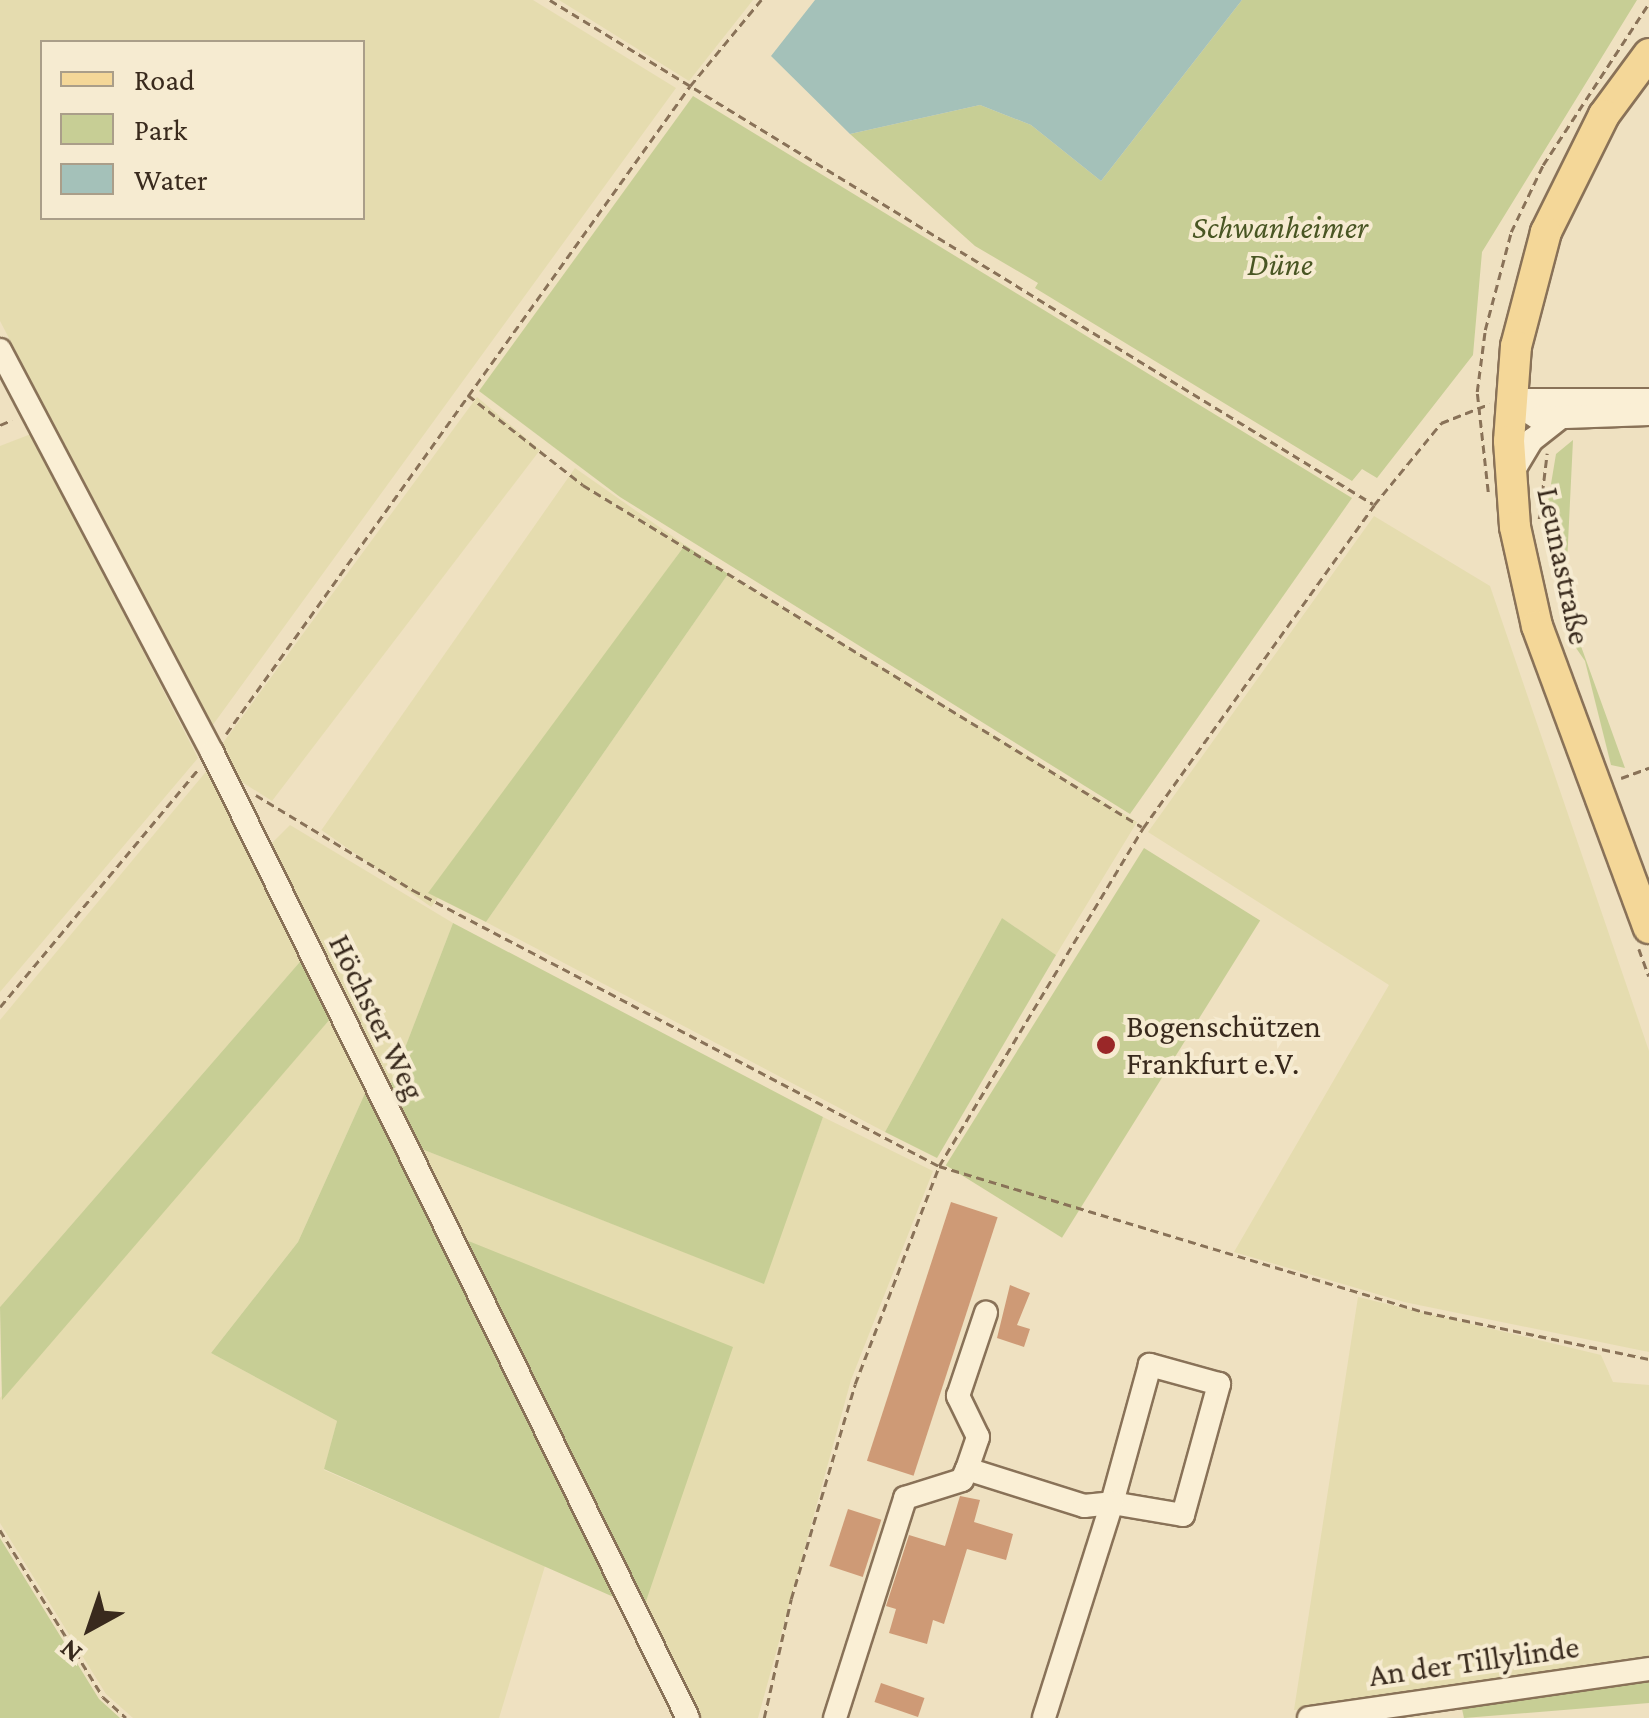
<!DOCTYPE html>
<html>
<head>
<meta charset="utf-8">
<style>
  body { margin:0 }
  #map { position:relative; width:1649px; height:1718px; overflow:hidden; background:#efe1c1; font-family:"Crimson Pro",serif }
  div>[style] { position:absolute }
  .farmland>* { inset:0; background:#e5dcaf; transform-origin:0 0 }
  .green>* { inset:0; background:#c7ce95; transform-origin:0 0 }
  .water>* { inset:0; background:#a4c1b9 }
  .building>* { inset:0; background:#ce9a76; transform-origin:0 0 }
  .path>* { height:2.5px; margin-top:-1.25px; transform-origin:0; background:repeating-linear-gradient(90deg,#897258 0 8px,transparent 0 13px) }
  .roads { filter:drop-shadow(2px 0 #897258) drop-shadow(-2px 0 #897258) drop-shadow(0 2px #897258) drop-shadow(0 -2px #897258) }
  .minor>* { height:22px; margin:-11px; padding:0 11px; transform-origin:11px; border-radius:11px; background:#faefd5 }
  .major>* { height:30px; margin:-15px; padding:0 15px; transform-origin:15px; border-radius:15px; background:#f4d798 }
  .dots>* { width:28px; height:28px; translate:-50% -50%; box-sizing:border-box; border:5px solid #f6ebd1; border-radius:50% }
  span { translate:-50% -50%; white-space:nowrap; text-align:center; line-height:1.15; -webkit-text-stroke:8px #f6ebd1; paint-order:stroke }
  .park-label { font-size:32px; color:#495623; font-style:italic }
  .street-label { font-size:32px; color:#392a1d }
  .poi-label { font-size:32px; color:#392a1d }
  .left { translate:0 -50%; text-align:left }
  .legend { position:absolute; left:40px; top:40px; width:325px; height:180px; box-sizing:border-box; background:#f6ebd1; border:2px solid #aa9e89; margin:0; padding:12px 18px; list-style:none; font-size:30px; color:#392a1d }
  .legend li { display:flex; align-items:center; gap:20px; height:50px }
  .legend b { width:50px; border:2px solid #aa9e89 }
  .north { position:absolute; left:40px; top:1578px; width:100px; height:100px; -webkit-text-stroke:8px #f6ebd1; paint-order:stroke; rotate:220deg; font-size:28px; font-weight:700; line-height:40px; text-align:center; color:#392a1d }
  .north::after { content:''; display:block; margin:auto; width:35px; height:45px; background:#392a1d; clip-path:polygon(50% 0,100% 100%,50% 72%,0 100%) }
</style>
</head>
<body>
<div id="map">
  <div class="farmland">
    <div style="clip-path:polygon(evenodd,0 0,533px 0,676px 88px,212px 726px,0 321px,0 0,42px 42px,362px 42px,362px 218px,42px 218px,42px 42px)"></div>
    <div style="clip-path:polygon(559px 0,753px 0,689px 81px)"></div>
    <div style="clip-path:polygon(477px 397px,540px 450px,272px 801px,223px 770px,217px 751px)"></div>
    <div style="clip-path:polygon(31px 434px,198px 758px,0 992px,0 446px)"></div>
    <div style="left:575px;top:468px;width:134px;height:442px;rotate:35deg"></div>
    <div style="clip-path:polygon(1374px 516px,1490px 586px,1649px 1051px,1649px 1352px,1404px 1302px,1234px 1252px,1389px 985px,1148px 832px)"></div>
    <div style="clip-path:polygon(728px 574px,1137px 822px,1056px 955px,1002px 918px,885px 1132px,486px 922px)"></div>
    <div style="clip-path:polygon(209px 768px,305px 956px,0 1307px,0 1020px)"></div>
    <div style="clip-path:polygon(290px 825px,453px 923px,388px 1092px,269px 846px)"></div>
    <div style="clip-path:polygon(331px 1018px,366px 1091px,298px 1242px,211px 1353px,337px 1421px,324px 1470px,545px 1566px,499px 1718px,133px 1718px,106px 1694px,0 1523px,0 1398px)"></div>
    <div style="clip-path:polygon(823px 1117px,933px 1171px,851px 1380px,758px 1718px,697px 1718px,419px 1148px,763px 1283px)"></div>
    <div style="clip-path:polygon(1358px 1297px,1601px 1355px,1613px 1382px,1649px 1385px,1649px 1663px,1294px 1710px)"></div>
  </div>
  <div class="green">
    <div style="clip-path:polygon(1242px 0,1637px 0,1482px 252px,1473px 355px,1377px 478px,1362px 469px,1352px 481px,1035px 288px,1038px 283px,975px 246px,850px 134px,980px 105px,1031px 125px,1101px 181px)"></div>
    <div style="clip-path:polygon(693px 96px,1352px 498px,1130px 814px,620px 497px,479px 391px)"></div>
    <div style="clip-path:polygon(1573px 440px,1566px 584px,1573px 624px,1625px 768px,1611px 765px,1585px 661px,1574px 645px,1545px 520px,1556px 454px)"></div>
    <div style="clip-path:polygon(685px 545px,728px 574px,486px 922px,428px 893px)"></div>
    <div style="left:1144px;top:848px;width:137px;height:374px;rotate:32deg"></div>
    <div style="clip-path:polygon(1002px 918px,1056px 955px,937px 1158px,885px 1132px)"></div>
    <div style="clip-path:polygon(453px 923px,823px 1117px,764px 1284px,419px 1148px,388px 1092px)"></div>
    <div style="clip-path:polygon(305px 956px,331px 1018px,2px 1400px,0 1307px)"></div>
    <div style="clip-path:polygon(366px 1091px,436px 1234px,461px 1238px,733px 1347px,643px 1610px,324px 1469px,337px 1421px,211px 1353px,298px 1242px)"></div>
    <div style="clip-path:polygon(0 1538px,99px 1699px,120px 1718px,0 1718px)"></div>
    <div style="clip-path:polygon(1649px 1676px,1649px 1703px,1464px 1718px,1460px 1700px)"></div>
  </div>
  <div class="water">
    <div style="clip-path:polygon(815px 0,1242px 0,1101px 181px,1031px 125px,980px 105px,850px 134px,771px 56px)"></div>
  </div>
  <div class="building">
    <div style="left:951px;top:1202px;width:49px;height:272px;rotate:18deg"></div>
    <div style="clip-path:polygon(1010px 1285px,1030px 1293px,1017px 1325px,1030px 1329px,1024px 1347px,997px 1338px)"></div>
    <div style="clip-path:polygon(960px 1496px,980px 1500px,974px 1522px,1013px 1534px,1006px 1560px,967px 1549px,944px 1624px,933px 1620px,927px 1644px,889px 1633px,896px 1609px,886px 1606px,909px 1535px,945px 1546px)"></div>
    <div style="left:848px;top:1509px;width:35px;height:60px;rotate:18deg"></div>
    <div style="left:881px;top:1683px;width:46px;height:20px;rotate:19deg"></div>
  </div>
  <div class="path">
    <div style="left:550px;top:0;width:965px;rotate:31.48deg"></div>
    <div style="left:468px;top:395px;width:146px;rotate:38deg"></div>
    <div style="left:583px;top:485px;width:655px;rotate:31.46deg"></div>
    <div style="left:0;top:425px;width:13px;rotate:-23deg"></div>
    <div style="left:1488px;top:492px;width:101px;rotate:-96.3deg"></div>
    <div style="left:1477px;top:392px;width:63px;rotate:-82.6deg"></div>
    <div style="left:1485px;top:330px;width:101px;rotate:-75.1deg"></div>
    <div style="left:1511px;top:232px;width:74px;rotate:-64.5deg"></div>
    <div style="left:1543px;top:165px;width:194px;rotate:-56.8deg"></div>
    <div style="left:1539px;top:519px;width:66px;rotate:-83.1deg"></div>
    <div style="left:226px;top:734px;width:797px;rotate:-54.4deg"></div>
    <div style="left:690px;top:86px;width:112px;rotate:-50.5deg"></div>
    <div style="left:1621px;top:778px;width:30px;rotate:-20deg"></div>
    <div style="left:256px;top:795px;width:184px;rotate:31.2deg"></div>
    <div style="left:413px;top:890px;width:594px;rotate:27.69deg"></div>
    <div style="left:939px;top:1166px;width:506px;rotate:16.75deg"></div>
    <div style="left:1424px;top:1312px;width:230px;rotate:11.8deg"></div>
    <div style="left:1639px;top:949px;width:29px;rotate:70deg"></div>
    <div style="left:0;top:1007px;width:311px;rotate:-50.2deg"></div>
    <div style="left:0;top:1530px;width:196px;rotate:58.3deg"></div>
    <div style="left:103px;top:1697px;width:31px;rotate:42deg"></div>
    <div style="left:764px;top:1718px;width:122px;rotate:-77.2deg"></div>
    <div style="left:791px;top:1599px;width:224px;rotate:-73.4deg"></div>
    <div style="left:855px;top:1384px;width:234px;rotate:-68.9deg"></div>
    <div style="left:939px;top:1166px;width:395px;rotate:-58.9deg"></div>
    <div style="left:1143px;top:828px;width:397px;rotate:-54.4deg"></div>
    <div style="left:1374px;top:505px;width:106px;rotate:-50.7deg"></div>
    <div style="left:1441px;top:423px;width:52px;rotate:-21.6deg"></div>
  </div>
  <div class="roads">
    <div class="minor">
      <div style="left:0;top:350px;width:454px;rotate:62.2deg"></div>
      <div style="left:212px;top:752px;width:1077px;rotate:63.77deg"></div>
      <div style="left:1649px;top:400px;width:139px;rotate:180deg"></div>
      <div style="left:1510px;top:400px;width:33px;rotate:33deg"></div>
      <div style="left:1538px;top:418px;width:111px;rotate:-2.1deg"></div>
      <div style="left:1512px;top:473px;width:39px;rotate:-59deg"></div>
      <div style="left:1532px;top:440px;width:33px;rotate:-38deg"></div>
      <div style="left:967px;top:1469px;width:123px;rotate:17.5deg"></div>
      <div style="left:1084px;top:1506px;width:28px;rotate:-6deg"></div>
      <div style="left:1112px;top:1503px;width:72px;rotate:9.6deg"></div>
      <div style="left:1183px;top:1515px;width:136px;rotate:-74.6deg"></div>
      <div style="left:1219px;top:1384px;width:72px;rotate:-164.6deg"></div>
      <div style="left:1150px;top:1365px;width:143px;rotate:105.4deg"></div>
      <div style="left:1112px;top:1503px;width:225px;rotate:107.6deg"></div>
      <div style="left:835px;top:1718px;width:231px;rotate:-72.3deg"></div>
      <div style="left:905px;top:1498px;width:60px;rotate:-17.5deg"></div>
      <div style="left:962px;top:1480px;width:12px;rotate:-66deg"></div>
      <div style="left:967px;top:1469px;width:34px;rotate:-71deg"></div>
      <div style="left:978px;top:1437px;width:46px;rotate:-116deg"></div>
      <div style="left:958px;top:1396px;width:88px;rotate:-71.4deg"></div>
      <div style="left:1309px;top:1718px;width:344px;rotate:-8.2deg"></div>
    </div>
    <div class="major">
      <div style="left:1649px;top:54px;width:76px;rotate:126.4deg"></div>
      <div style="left:1604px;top:115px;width:131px;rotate:116.4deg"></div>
      <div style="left:1546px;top:232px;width:118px;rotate:104.7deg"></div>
      <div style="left:1516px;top:346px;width:95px;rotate:94.2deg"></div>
      <div style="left:1509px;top:441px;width:86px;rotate:86deg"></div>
      <div style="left:1515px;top:527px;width:101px;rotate:77.5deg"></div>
      <div style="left:1537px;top:626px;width:322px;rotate:69.7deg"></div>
    </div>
  </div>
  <div class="dots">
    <div style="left:1106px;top:1045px;background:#9a2728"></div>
  </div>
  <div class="park-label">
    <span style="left:1280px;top:246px">Schwanheimer<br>Düne</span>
  </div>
  <div class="street-label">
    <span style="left:1564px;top:566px;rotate:78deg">Leunastraße</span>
    <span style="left:377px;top:1017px;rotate:64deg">Höchster Weg</span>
    <span style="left:1474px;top:1661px;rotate:-8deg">An der Tillylinde</span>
  </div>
  <div class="poi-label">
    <span class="left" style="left:1126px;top:1045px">Bogenschützen<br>Frankfurt e.V.</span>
  </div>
  <ul class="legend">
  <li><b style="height:12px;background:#f4d798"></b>Road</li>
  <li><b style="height:28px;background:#c7ce95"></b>Park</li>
  <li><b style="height:28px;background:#a4c1b9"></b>Water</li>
  </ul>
  <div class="north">N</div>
</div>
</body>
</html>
